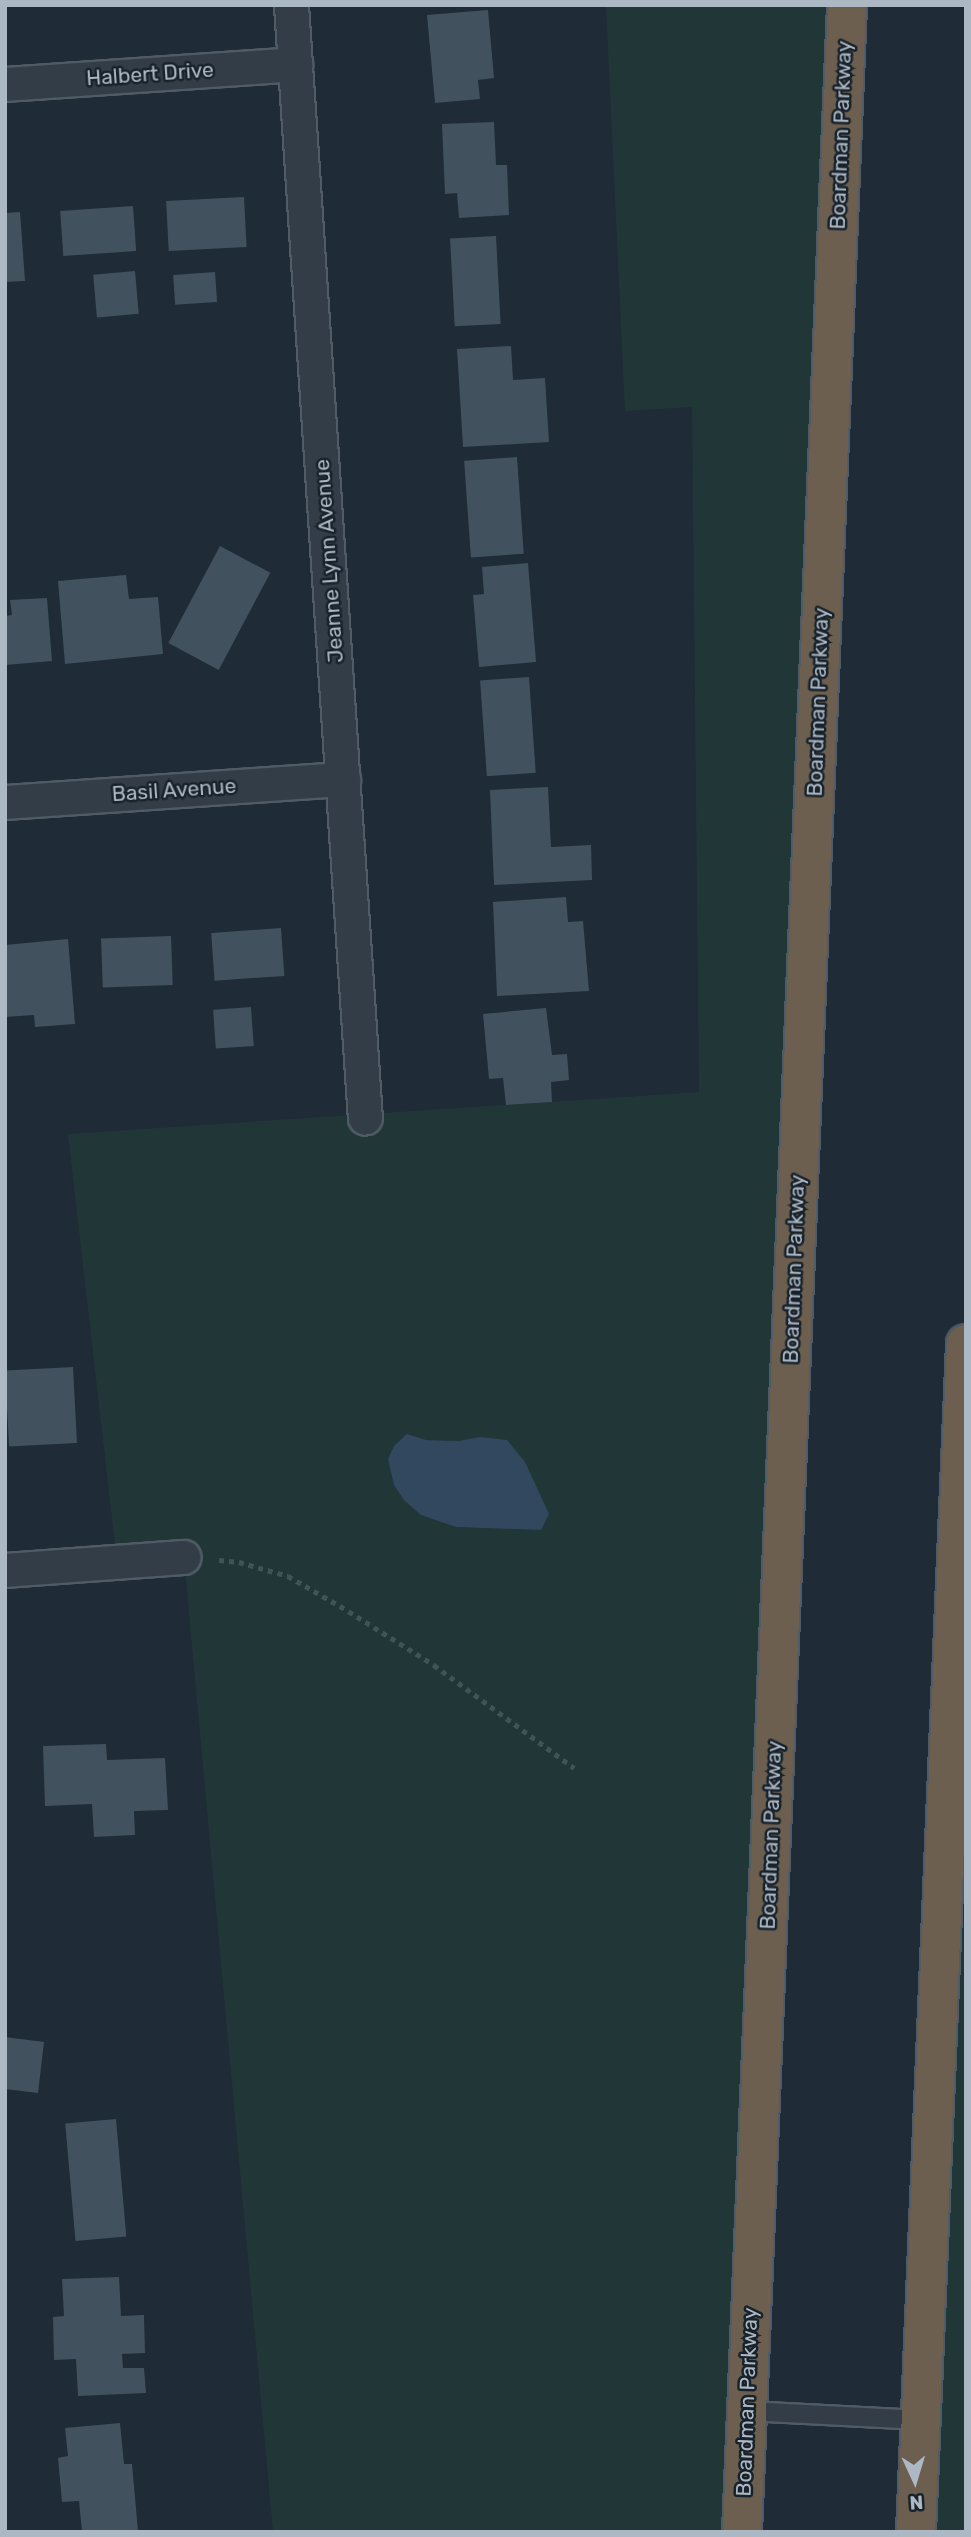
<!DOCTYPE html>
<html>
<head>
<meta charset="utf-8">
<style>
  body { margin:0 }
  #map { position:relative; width:971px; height:2537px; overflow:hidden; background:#1f2b36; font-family:Rubik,sans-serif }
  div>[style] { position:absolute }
  .green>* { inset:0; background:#213737 }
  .water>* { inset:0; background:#32485e }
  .building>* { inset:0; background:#42515e; transform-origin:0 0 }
  .path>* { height:4.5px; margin-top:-2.25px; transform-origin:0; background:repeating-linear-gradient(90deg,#3e5455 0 5px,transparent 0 10px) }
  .roads { filter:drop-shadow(2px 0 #505b65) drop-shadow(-2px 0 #505b65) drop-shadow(0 2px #505b65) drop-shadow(0 -2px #505b65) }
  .service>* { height:18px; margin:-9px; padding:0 9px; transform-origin:9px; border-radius:9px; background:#323d47 }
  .minor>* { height:33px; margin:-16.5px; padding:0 16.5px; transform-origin:16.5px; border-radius:16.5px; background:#323d47 }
  .motorway>* { height:38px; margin:-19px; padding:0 19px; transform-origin:19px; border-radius:19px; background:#6d5f4f }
  span { translate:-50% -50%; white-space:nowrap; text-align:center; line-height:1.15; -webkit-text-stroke:5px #18222b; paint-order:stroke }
  .street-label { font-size:21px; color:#acb8c4 }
  .frame { position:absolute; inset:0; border:7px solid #acb8c4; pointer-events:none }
  .north { position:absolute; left:880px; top:2446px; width:70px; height:70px; -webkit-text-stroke:5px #18222b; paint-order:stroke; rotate:176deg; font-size:19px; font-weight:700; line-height:28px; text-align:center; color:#acb8c4 }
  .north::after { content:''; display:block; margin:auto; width:24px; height:32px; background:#acb8c4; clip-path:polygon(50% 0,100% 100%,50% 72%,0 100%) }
</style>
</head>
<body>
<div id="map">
  <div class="green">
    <div style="clip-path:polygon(evenodd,606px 5px,847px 5px,742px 2532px,273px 2532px,184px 1558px,117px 1562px,68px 1134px,699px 1092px,692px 407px,625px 411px,606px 5px,407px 1434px,425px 1440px,458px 1441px,480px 1437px,541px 1530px,456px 1527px,407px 1434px)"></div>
    <div style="clip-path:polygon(966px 1344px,966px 2532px,916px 2532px)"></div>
  </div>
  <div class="water">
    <div style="clip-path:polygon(407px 1434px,426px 1440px,458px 1441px,480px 1437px,507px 1440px,525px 1462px,549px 1514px,541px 1530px,456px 1527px,421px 1515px,404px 1500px,394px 1485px,388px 1459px,394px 1446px)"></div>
  </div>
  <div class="building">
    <div style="clip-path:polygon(488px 10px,494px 78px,478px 80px,480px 99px,435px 103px,427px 15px)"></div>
    <div style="clip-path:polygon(494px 122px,496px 165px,507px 165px,509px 215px,459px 218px,457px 193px,445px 194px,442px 124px)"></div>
    <div style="left:244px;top:197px;width:50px;height:78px;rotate:87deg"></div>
    <div style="left:133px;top:206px;width:45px;height:73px;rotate:86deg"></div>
    <div style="clip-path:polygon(20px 212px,25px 281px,5px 282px,5px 213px)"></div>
    <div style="left:496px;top:236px;width:88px;height:46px;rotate:87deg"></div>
    <div style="left:135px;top:271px;width:43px;height:42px;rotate:85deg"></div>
    <div style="left:215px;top:272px;width:30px;height:42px;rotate:86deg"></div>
    <div style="clip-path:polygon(511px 346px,513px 380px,545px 378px,549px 442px,463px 447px,457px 349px)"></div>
    <div style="left:517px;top:457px;width:97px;height:53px;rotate:86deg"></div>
    <div style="left:220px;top:546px;width:57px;height:110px;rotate:28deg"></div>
    <div style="clip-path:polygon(528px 563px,536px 662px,479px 667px,473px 595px,484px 594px,482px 567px)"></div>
    <div style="clip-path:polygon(126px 575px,129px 599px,158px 597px,163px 654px,65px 664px,58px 581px)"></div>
    <div style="clip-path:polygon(47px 598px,52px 661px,5px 665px,5px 616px,12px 615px,10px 600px)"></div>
    <div style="left:529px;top:677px;width:96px;height:49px;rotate:86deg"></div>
    <div style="clip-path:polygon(548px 787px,551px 847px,591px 845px,592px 880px,494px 885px,490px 790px)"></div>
    <div style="clip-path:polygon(566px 897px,568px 922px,583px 921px,589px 991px,497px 996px,493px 902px)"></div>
    <div style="left:281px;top:928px;width:48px;height:70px;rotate:86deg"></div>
    <div style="left:171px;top:936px;width:49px;height:70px;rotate:88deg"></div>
    <div style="clip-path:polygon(68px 939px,75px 1024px,35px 1027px,34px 1015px,5px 1017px,5px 945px)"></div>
    <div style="left:251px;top:1007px;width:39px;height:38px;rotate:86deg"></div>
    <div style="clip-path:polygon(546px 1008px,552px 1055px,567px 1054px,569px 1080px,551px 1082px,552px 1102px,506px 1105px,503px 1078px,489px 1079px,483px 1014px)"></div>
    <div style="left:73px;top:1367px;width:76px;height:68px;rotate:87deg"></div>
    <div style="clip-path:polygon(106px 1744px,107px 1760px,165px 1758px,168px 1810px,134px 1811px,135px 1835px,94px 1837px,92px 1804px,45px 1806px,43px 1746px)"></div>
    <div style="clip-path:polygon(5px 2037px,44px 2042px,38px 2093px,5px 2089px)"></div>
    <div style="left:116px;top:2119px;width:118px;height:51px;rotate:85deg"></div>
    <div style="clip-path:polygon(119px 2277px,121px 2316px,144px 2315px,145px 2353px,122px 2354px,123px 2368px,144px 2368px,146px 2393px,78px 2396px,76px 2359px,54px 2360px,53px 2317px,64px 2316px,62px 2279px)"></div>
    <div style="clip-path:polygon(120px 2423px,124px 2464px,132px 2464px,138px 2531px,82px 2532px,79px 2501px,62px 2502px,58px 2458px,68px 2456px,65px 2428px)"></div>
  </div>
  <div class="path">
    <div style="left:219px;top:1560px;width:20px;rotate:6deg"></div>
    <div style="left:239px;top:1562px;width:51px;rotate:15.9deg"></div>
    <div style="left:288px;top:1576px;width:60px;rotate:30deg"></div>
    <div style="left:340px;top:1606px;width:111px;rotate:32.1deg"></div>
    <div style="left:434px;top:1665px;width:174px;rotate:36.3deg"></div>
  </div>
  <div class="roads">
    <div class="service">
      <div style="left:747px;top:2411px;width:174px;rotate:3deg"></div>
    </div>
    <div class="minor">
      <div style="left:291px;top:5px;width:1115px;rotate:86.2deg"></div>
      <div style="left:5px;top:84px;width:291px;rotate:-3.9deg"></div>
      <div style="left:5px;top:802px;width:339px;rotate:-3.9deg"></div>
      <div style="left:5px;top:1570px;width:179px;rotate:-4.2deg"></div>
    </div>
    <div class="motorway">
      <div style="left:742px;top:2532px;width:2529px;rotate:-87.62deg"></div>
      <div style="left:916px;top:2532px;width:1189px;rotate:-87.59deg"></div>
    </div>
  </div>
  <div class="street-label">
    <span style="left:150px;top:74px;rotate:-4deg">Halbert Drive</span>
    <span style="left:841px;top:135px;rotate:-88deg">Boardman Parkway</span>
    <span style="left:329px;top:561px;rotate:-94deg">Jeanne Lynn Avenue</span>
    <span style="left:818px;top:702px;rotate:-88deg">Boardman Parkway</span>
    <span style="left:174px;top:790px;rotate:-4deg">Basil Avenue</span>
    <span style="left:794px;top:1269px;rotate:-88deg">Boardman Parkway</span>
    <span style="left:771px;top:1835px;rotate:-88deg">Boardman Parkway</span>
    <span style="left:747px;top:2402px;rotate:-88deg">Boardman Parkway</span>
  </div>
  <div class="frame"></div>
  <div class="north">N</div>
</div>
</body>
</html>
